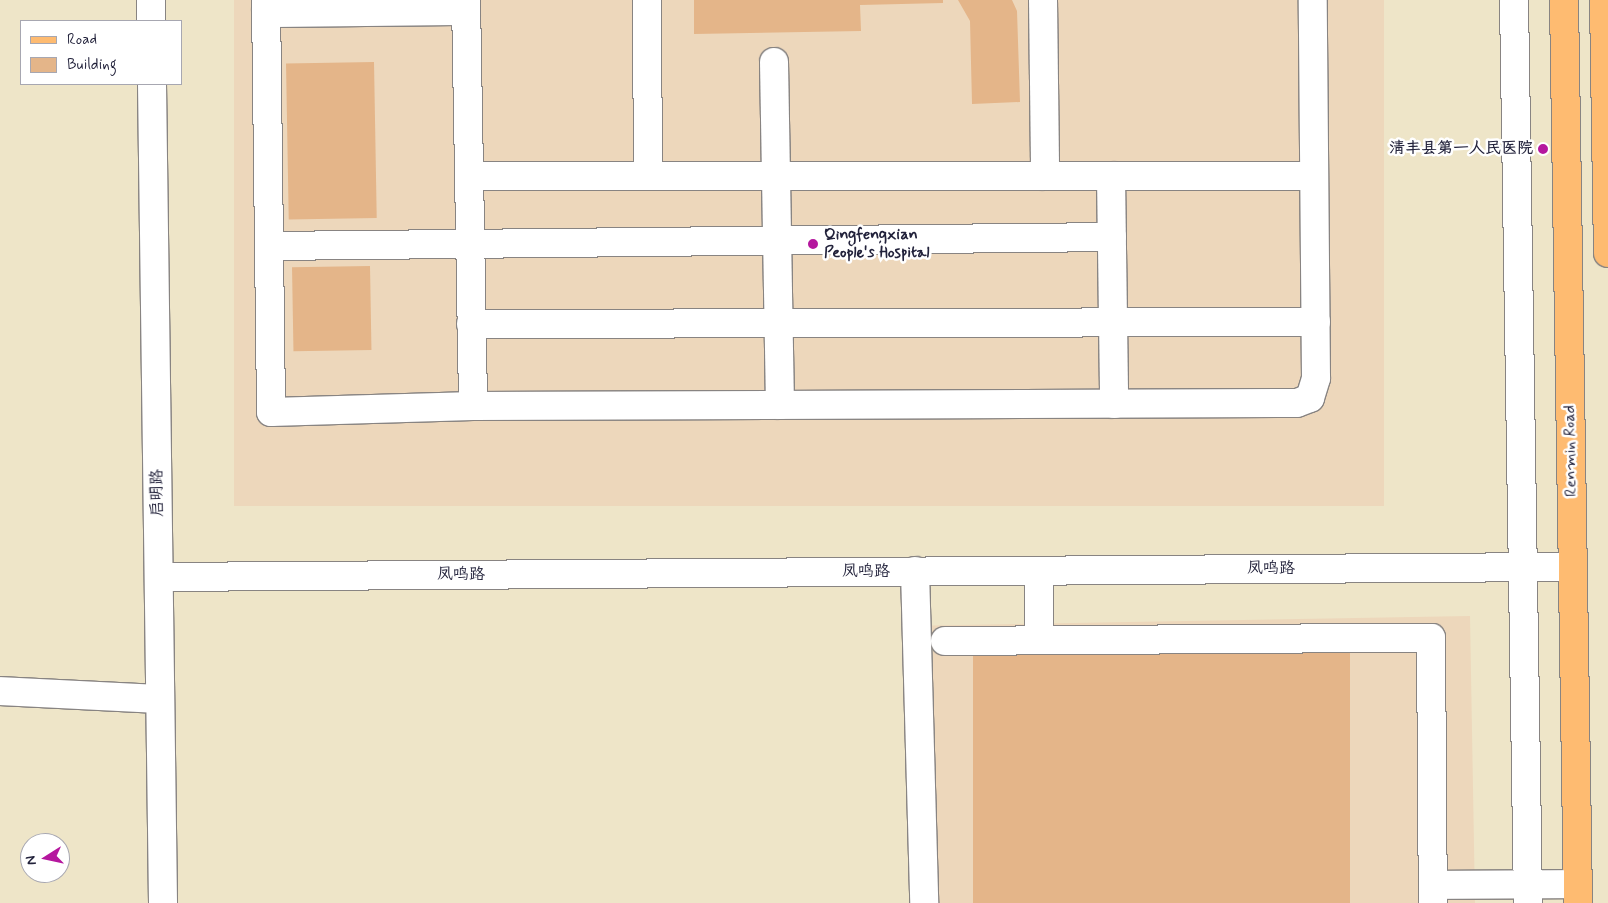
<!DOCTYPE html>
<html>
<head>
<meta charset="utf-8">
<style>
  body { margin:0 }
  #map { position:relative; width:1608px; height:903px; overflow:hidden; background:#eee5c8; font-family:Mynerve,"LXGW WenKai TC",sans-serif }
  div>[style] { position:absolute }
  .built>* { inset:0; background:#edd7bb; transform-origin:0 0 }
  .building>* { inset:0; background:#e4b589; transform-origin:0 0 }
  .roads { filter:drop-shadow(1px 0 #888482) drop-shadow(-1px 0 #888482) drop-shadow(0 1px #888482) drop-shadow(0 -1px #888482) }
  .minor>* { height:28px; margin:-14px; padding:0 14px; transform-origin:14px; border-radius:14px; background:#fff }
  .major>* { height:28px; margin:-14px; padding:0 14px; transform-origin:14px; border-radius:14px; background:#febb71 }
  .dots>* { width:14px; height:14px; translate:-50% -50%; box-sizing:border-box; border:2px solid #fff; border-radius:50% }
  span { translate:-50% -50%; white-space:nowrap; text-align:center; line-height:1.15; -webkit-text-stroke:5px #fff; paint-order:stroke }
  .poi-label { font-size:16px; color:#22223b; font-weight:700 }
  .right { translate:-100% -50%; text-align:right }
  .left { translate:0 -50%; text-align:left }
  .street-label { font-size:16px; color:#22223b }
  .legend { position:absolute; left:20px; top:20px; width:162px; height:65px; box-sizing:border-box; background:#fff; border:1px solid #a7a7b1; margin:0; padding:6px 9px; list-style:none; font-size:15px; color:#22223b }
  .legend li { display:flex; align-items:center; gap:10px; height:25px }
  .legend b { width:25px; border:1px solid #a7a7b1 }
  .north { position:absolute; left:20px; top:833px; width:50px; height:50px; box-sizing:border-box; background:#fff; border:1px solid #a7a7b1; border-radius:50%; rotate:260deg; font-size:14px; font-weight:700; line-height:20px; text-align:center; color:#22223b }
  .north::after { content:''; display:block; margin:auto; width:18px; height:22px; background:#b5179e; clip-path:polygon(50% 0,100% 100%,50% 72%,0 100%) }
</style>
</head>
<body>
<div id="map">
  <div class="built">
    <div style="left:234px;top:0;width:1150px;height:506px"></div>
    <div style="left:1470px;top:616px;width:287px;height:538px;rotate:89deg"></div>
  </div>
  <div class="building">
    <div style="clip-path:polygon(694px 0,943px 0,943px 3px,860px 5px,861px 31px,694px 34px)"></div>
    <div style="clip-path:polygon(958px 0,1012px 0,1017px 11px,1020px 102px,972px 104px,970px 21px)"></div>
    <div style="left:374px;top:62px;width:156px;height:88px;rotate:89deg"></div>
    <div style="left:370px;top:266px;width:84px;height:78px;rotate:89deg"></div>
    <div style="left:973px;top:653px;width:377px;height:250px"></div>
  </div>
  <div class="roads">
    <div class="minor">
      <div style="left:151px;top:0;width:21px;rotate:90deg"></div>
      <div style="left:266px;top:0;width:412px;rotate:89.3deg"></div>
      <div style="left:271px;top:412px;width:202px;rotate:-1.7deg"></div>
      <div style="left:473px;top:406px;width:824px;rotate:-0.21deg"></div>
      <div style="left:1297px;top:403px;width:14px;rotate:-21deg"></div>
      <div style="left:1310px;top:398px;width:21px;rotate:-73deg"></div>
      <div style="left:1316px;top:378px;width:378px;rotate:-90.5deg"></div>
      <div style="left:466px;top:0;width:406px;rotate:89deg"></div>
      <div style="left:647px;top:0;width:176px;rotate:89.7deg"></div>
      <div style="left:1043px;top:0;width:176px;rotate:89.3deg"></div>
      <div style="left:1514px;top:0;width:903px;rotate:89.11deg"></div>
      <div style="left:266px;top:13px;width:200px;rotate:-0.6deg"></div>
      <div style="left:774px;top:62px;width:343px;rotate:89deg"></div>
      <div style="left:152px;top:84px;width:819px;rotate:89.23deg"></div>
      <div style="left:469px;top:176px;width:845px"></div>
      <div style="left:1111px;top:176px;width:228px;rotate:89.2deg"></div>
      <div style="left:269px;top:246px;width:843px;rotate:-0.61deg"></div>
      <div style="left:471px;top:324px;width:845px;rotate:-0.14deg"></div>
      <div style="left:915px;top:571px;width:332px;rotate:88.4deg"></div>
      <div style="left:1039px;top:571px;width:69px;rotate:90deg"></div>
      <div style="left:159px;top:577px;width:1414px;rotate:-0.41deg"></div>
      <div style="left:945px;top:641px;width:486px;rotate:-0.4deg"></div>
      <div style="left:1431px;top:638px;width:265px;rotate:89.6deg"></div>
      <div style="left:0;top:691px;width:160px;rotate:2.9deg"></div>
      <div style="left:1433px;top:885px;width:144px;rotate:-0.4deg"></div>
    </div>
    <div class="major">
      <div style="left:1564px;top:0;width:903px;rotate:89.11deg"></div>
      <div style="left:1604px;top:0;width:253px;rotate:89.1deg"></div>
    </div>
  </div>
  <div class="dots">
    <div style="left:1543px;top:149px;background:#b5179e"></div>
    <div style="left:813px;top:244px;background:#b5179e"></div>
  </div>
  <div class="poi-label">
    <span class="right" style="left:1533px;top:149px">清丰县第一人民医院</span>
    <span class="left" style="left:824px;top:244px">Qingfengxian<br>People's Hospital</span>
  </div>
  <div class="street-label">
    <span style="left:1571px;top:451px;rotate:-91deg">Renmin Road</span>
    <span style="left:158px;top:493px;rotate:-91deg">启明路</span>
    <span style="left:1271px;top:569px">凤鸣路</span>
    <span style="left:866px;top:572px">凤鸣路</span>
    <span style="left:461px;top:575px">凤鸣路</span>
  </div>
  <ul class="legend">
  <li><b style="height:6px;background:#febb71"></b>Road</li>
  <li><b style="height:14px;background:#e4b589"></b>Building</li>
  </ul>
  <div class="north">N</div>
</div>
</body>
</html>
